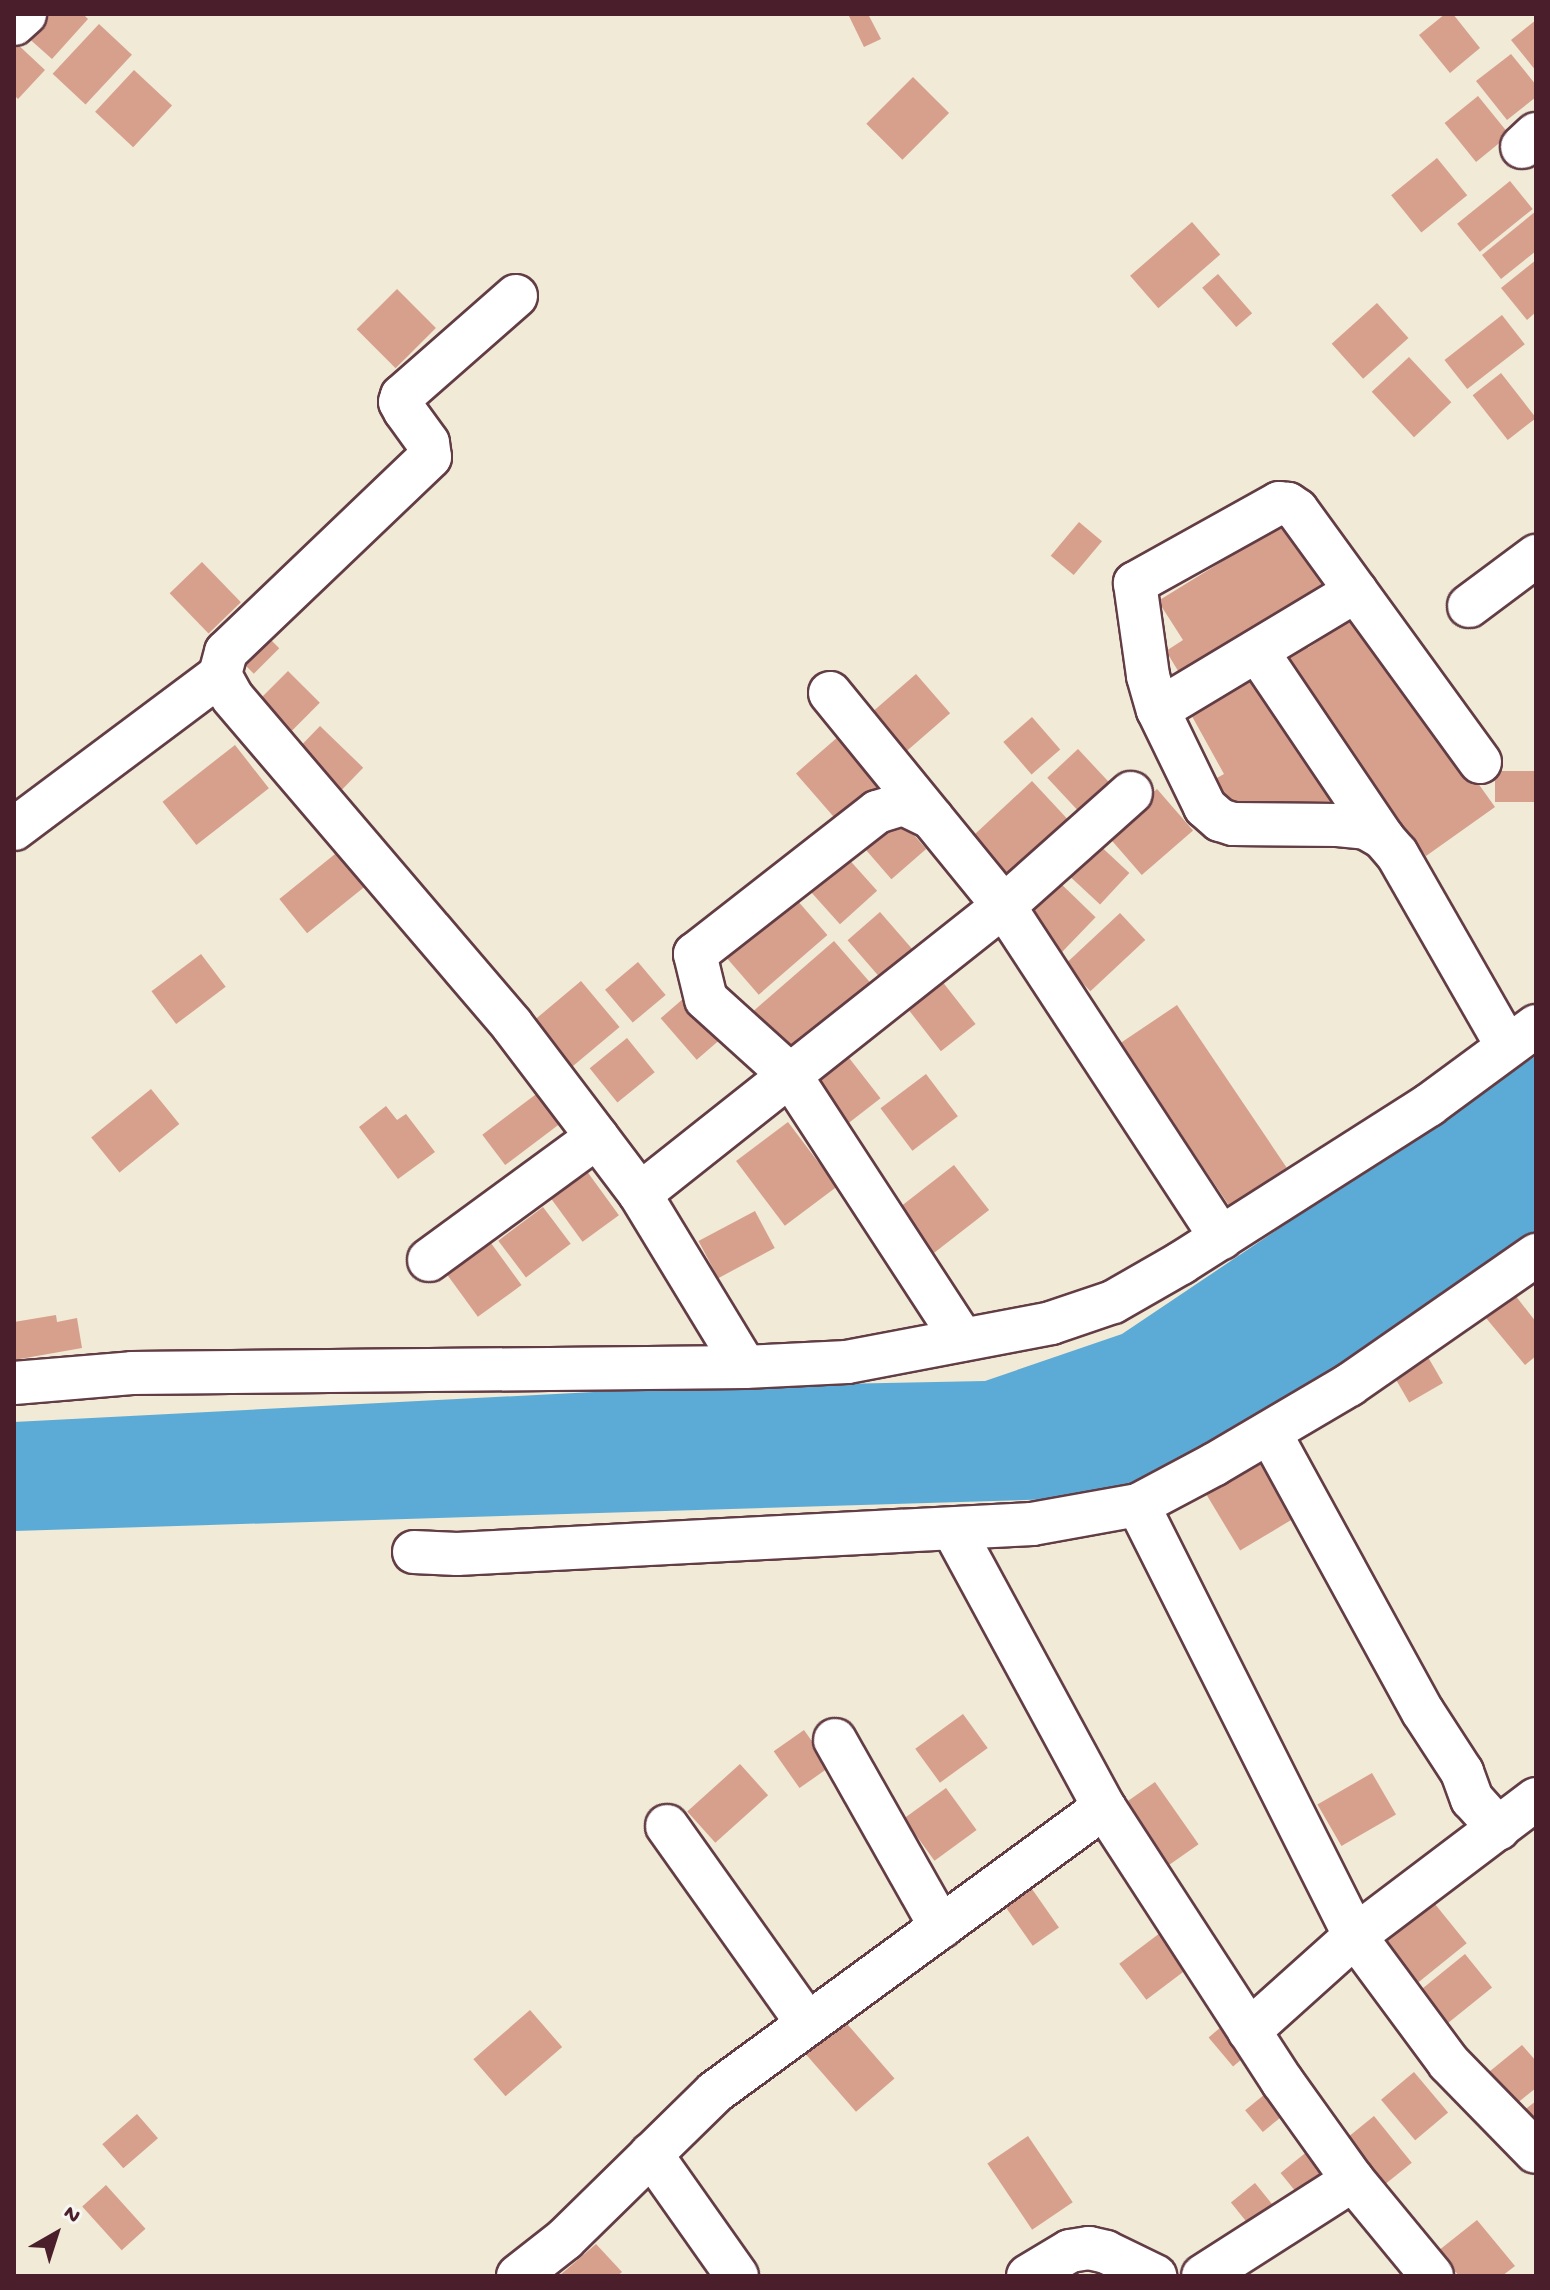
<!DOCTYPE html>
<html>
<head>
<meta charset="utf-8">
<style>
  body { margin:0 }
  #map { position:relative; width:1550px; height:2290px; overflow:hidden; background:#f0ead7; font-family:"Gochi Hand",sans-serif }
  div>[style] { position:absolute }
  .water>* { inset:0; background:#5cabd6 }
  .building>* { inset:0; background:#d7a08c; transform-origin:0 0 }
  .roads { filter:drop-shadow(2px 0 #633d45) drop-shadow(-2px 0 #633d45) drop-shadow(0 2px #633d45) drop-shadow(0 -2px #633d45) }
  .minor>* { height:42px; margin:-21px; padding:0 21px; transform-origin:21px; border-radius:21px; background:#fff }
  span { translate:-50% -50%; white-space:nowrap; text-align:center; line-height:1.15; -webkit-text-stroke:6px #f6f6f2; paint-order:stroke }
  .frame { position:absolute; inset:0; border:16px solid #4a1f2b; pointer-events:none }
  .north { position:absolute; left:16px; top:2194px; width:80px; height:80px; -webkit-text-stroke:6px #f6f6f2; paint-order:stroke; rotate:39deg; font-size:22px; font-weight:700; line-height:32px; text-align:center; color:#4a1f2b }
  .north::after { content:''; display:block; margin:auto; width:28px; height:36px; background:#4a1f2b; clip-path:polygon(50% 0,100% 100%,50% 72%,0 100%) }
</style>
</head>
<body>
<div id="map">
  <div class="water">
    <div style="clip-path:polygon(1536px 1056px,1536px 1242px,1296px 1414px,1124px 1497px,14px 1531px,14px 1422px,689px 1387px,985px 1381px,1122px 1334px)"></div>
  </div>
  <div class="building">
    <div style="clip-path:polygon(43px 14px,83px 14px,88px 19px,52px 59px,25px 35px)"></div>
    <div style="clip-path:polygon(848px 14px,868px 14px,881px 39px,864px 47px)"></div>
    <div style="clip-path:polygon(1445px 14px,1453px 14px,1480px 48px,1450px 73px,1419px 35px)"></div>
    <div style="clip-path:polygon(1536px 20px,1536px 71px,1511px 40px)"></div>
    <div style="left:99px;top:24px;width:45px;height:68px;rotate:43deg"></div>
    <div style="clip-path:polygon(14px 41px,45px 70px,18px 99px,14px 95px)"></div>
    <div style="clip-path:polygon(1511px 54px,1536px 85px,1536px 97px,1507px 120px,1476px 81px)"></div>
    <div style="left:134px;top:70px;width:52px;height:57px;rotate:43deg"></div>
    <div style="left:913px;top:77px;width:51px;height:66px;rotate:45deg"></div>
    <div style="left:1478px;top:96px;width:50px;height:43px;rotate:51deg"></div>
    <div style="left:1437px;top:158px;width:48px;height:59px;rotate:51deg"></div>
    <div style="left:1510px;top:181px;width:36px;height:68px;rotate:51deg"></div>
    <div style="clip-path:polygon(1536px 211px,1536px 251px,1501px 279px,1482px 255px)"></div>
    <div style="left:1192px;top:222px;width:43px;height:82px;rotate:49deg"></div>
    <div style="clip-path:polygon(1536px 260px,1536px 312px,1527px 320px,1501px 288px)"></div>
    <div style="left:1218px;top:274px;width:52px;height:21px;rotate:49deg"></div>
    <div style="left:397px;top:289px;width:55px;height:57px;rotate:45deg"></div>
    <div style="left:1377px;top:303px;width:47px;height:61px;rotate:48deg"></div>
    <div style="left:1502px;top:315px;width:37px;height:73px;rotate:52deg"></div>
    <div style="left:1409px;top:357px;width:62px;height:51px;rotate:47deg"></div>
    <div style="left:1501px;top:373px;width:57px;height:36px;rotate:52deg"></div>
    <div style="left:1079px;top:522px;width:30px;height:44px;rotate:40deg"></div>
    <div style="clip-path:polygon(1286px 522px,1328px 589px,1183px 679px,1166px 651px,1183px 640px,1158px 601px)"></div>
    <div style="left:202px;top:562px;width:56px;height:45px;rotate:46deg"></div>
    <div style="clip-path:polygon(1352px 607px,1495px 807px,1426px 856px,1408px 831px,1400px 837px,1273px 657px,1301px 638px,1308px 648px,1332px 632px,1326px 624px)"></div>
    <div style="left:263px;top:632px;width:23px;height:36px;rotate:45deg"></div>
    <div style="clip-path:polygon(1261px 665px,1351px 809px,1295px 814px,1286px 801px,1270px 810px,1236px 814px,1215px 779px,1224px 774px,1188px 709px)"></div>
    <div style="left:288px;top:671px;width:45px;height:49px;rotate:45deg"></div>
    <div style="left:916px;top:674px;width:52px;height:67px;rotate:49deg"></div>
    <div style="left:1032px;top:717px;width:43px;height:38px;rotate:49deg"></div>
    <div style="left:320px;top:726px;width:60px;height:40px;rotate:44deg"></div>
    <div style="left:839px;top:736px;width:69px;height:57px;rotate:49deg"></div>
    <div style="left:235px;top:745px;width:55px;height:92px;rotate:52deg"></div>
    <div style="left:1078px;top:749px;width:52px;height:42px;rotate:47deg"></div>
    <div style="left:1536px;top:771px;width:31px;height:41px;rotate:90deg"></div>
    <div style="left:1032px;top:781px;width:56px;height:83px;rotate:47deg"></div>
    <div style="left:1157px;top:789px;width:55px;height:68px;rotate:49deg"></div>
    <div style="left:894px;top:812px;width:49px;height:46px;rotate:49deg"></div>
    <div style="left:1095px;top:841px;width:47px;height:43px;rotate:43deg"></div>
    <div style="left:340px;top:850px;width:44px;height:78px;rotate:51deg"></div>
    <div style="left:845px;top:855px;width:48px;height:50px;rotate:48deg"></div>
    <div style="left:1056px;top:879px;width:55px;height:51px;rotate:44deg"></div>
    <div style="left:790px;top:892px;width:57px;height:91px;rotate:49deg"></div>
    <div style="left:880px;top:912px;width:55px;height:43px;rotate:49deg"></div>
    <div style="left:1120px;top:913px;width:37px;height:75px;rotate:47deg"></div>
    <div style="left:834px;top:941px;width:62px;height:112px;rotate:49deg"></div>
    <div style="left:201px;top:954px;width:41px;height:62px;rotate:53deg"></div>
    <div style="left:638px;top:962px;width:43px;height:43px;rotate:50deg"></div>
    <div style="left:938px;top:976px;width:61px;height:44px;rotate:52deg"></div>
    <div style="left:581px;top:981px;width:60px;height:67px;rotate:50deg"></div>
    <div style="left:684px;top:998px;width:55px;height:31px;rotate:49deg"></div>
    <div style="left:1177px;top:1005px;width:196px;height:69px;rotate:56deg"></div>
    <div style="left:627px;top:1038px;width:44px;height:48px;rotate:51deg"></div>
    <div style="left:846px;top:1054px;width:56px;height:51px;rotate:52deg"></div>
    <div style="left:926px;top:1074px;width:53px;height:57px;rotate:53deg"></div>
    <div style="left:151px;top:1089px;width:45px;height:77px;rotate:51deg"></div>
    <div style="left:539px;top:1092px;width:38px;height:71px;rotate:53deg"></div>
    <div style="clip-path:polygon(386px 1106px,397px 1120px,406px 1114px,435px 1152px,398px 1179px,359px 1127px)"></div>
    <div style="left:788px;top:1122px;width:81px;height:65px;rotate:53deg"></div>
    <div style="left:954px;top:1165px;width:57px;height:70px;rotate:52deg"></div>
    <div style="left:586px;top:1170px;width:56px;height:45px;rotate:54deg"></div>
    <div style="left:543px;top:1207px;width:46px;height:56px;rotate:53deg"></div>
    <div style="left:755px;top:1211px;width:42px;height:64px;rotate:62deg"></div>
    <div style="left:488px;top:1239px;width:57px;height:54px;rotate:54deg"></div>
    <div style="clip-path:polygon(1515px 1295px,1536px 1322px,1536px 1356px,1525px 1365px,1486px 1318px)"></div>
    <div style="clip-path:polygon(56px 1315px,57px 1322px,77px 1318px,82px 1348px,14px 1360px,14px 1322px)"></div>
    <div style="left:1421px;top:1345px;width:44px;height:39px;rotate:60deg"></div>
    <div style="left:1255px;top:1453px;width:76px;height:63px;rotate:59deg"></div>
    <div style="left:963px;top:1714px;width:42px;height:59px;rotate:54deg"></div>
    <div style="left:804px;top:1730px;width:45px;height:37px;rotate:55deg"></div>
    <div style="left:740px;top:1764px;width:42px;height:71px;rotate:48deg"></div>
    <div style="left:1372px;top:1773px;width:48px;height:63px;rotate:60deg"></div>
    <div style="left:1155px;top:1782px;width:76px;height:47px;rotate:55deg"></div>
    <div style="left:946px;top:1788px;width:52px;height:52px;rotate:54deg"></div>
    <div style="left:1422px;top:1888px;width:71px;height:68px;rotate:51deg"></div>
    <div style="left:1032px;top:1889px;width:47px;height:32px;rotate:55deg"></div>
    <div style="left:1160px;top:1933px;width:45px;height:51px;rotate:53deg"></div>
    <div style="left:1465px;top:1954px;width:43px;height:65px;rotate:51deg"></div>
    <div style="left:530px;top:2010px;width:49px;height:75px;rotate:49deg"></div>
    <div style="left:842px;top:2018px;width:80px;height:51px;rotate:49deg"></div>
    <div style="left:1227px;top:2022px;width:38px;height:24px;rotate:50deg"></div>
    <div style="clip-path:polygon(1522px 2045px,1536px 2061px,1536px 2088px,1511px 2108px,1484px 2076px)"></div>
    <div style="left:1414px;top:2072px;width:53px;height:43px;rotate:50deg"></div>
    <div style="left:1270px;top:2090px;width:28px;height:32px;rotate:51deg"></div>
    <div style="clip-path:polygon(1536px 2101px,1536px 2134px,1519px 2114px)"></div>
    <div style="left:137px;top:2114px;width:32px;height:46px;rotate:49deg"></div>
    <div style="left:1374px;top:2116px;width:60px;height:42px;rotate:51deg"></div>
    <div style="left:1028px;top:2136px;width:80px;height:49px;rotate:56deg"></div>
    <div style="left:1314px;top:2146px;width:28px;height:43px;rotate:51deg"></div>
    <div style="left:1255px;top:2183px;width:27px;height:31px;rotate:51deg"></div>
    <div style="left:106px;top:2185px;width:59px;height:32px;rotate:48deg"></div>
    <div style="clip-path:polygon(1477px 2220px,1515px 2266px,1502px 2276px,1459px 2276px,1438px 2251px)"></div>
    <div style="clip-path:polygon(596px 2244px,622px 2272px,617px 2276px,559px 2276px)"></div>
  </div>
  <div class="roads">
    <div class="minor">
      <div style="left:14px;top:24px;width:15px;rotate:-42deg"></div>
      <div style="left:1522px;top:147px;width:19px;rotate:-43deg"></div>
      <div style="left:516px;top:296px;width:152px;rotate:138.7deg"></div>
      <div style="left:402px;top:396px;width:6px;rotate:108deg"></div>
      <div style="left:400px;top:402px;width:10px;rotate:61deg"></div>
      <div style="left:405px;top:411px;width:39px;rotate:54deg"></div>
      <div style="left:428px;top:443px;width:14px;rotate:82deg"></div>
      <div style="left:430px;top:457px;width:282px;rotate:136.3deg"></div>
      <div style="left:226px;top:652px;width:24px;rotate:105deg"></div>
      <div style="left:220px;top:675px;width:25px;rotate:61deg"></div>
      <div style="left:232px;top:697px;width:431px;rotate:49.5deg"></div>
      <div style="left:512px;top:1025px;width:141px;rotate:52.8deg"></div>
      <div style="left:597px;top:1137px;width:71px;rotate:53deg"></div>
      <div style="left:640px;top:1194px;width:202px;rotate:58.7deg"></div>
      <div style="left:1469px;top:606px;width:84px;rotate:-36.7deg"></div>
      <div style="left:1257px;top:651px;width:225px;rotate:56deg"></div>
      <div style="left:830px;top:693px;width:275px;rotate:50.8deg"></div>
      <div style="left:1004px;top:906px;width:397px;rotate:56.8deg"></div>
      <div style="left:1158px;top:710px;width:231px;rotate:-31deg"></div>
      <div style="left:1480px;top:762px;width:311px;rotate:-126deg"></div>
      <div style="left:1297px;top:510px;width:11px;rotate:-146deg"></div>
      <div style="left:1288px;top:504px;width:9px;rotate:-174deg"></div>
      <div style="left:1279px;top:503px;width:165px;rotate:150.9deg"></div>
      <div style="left:1135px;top:583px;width:94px;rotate:82deg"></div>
      <div style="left:1148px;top:676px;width:35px;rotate:74deg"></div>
      <div style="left:1158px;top:710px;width:108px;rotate:64.1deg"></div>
      <div style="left:1205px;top:807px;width:20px;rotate:41deg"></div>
      <div style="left:1220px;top:820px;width:14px;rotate:17deg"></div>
      <div style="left:1233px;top:824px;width:105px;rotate:0.5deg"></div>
      <div style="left:1338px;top:825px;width:28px;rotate:6deg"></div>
      <div style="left:1366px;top:828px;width:20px;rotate:30deg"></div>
      <div style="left:1383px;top:838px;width:21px;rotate:49deg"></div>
      <div style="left:1397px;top:854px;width:221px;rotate:60.2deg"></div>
      <div style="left:932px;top:818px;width:32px;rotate:-154deg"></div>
      <div style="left:903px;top:804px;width:27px;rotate:163deg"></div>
      <div style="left:877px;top:812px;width:231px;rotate:142deg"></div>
      <div style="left:695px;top:954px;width:46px;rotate:76.3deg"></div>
      <div style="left:706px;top:999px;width:113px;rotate:42.1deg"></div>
      <div style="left:790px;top:1075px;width:316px;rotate:56.9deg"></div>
      <div style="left:14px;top:829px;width:257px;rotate:-36.8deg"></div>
      <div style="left:640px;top:1194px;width:464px;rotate:-38.4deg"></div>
      <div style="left:1004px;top:906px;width:170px;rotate:-41.7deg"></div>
      <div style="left:429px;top:1260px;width:208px;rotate:-36.2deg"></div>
      <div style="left:14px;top:1383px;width:118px;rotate:-4.8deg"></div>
      <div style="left:132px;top:1373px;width:613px;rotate:-0.56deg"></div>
      <div style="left:745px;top:1367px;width:102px;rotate:-2.8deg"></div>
      <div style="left:847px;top:1362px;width:208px;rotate:-10.8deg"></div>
      <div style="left:1051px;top:1323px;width:65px;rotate:-18.7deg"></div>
      <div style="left:1113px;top:1302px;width:78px;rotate:-29.8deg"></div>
      <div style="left:1181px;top:1263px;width:294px;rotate:-32.5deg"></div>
      <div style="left:1429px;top:1105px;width:133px;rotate:-36.4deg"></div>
      <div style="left:1270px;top:1433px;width:318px;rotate:61.3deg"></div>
      <div style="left:1423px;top:1712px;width:72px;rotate:57deg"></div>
      <div style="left:1462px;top:1772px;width:29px;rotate:70deg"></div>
      <div style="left:1472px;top:1799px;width:40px;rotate:48deg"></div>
      <div style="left:1138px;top:1505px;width:483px;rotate:63.3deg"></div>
      <div style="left:1355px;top:1936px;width:227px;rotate:-37.1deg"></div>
      <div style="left:953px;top:1529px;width:316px;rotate:61.5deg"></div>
      <div style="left:1104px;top:1807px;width:327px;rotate:57deg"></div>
      <div style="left:1282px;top:2081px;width:122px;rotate:54.4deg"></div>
      <div style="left:1353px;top:2180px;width:124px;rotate:50.5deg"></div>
      <div style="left:414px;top:1552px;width:43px;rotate:2.7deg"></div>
      <div style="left:457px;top:1554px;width:576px;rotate:-2.99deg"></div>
      <div style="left:1032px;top:1524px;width:108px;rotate:-10.2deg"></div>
      <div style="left:1138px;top:1505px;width:87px;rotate:-28deg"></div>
      <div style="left:1215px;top:1464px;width:156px;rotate:-30.5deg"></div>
      <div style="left:1349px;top:1385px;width:228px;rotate:-34.8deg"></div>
      <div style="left:835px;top:1740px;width:215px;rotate:60.5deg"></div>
      <div style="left:667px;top:1826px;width:242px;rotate:54.6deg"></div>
      <div style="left:1249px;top:2031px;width:142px;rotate:-41.9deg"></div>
      <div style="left:1355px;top:1936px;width:158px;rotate:53.5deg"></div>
      <div style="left:1449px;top:2063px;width:124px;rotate:45.7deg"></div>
      <div style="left:651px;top:2154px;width:149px;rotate:54.8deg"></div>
      <div style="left:518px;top:2276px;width:60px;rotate:-38.2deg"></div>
      <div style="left:565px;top:2239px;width:210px;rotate:-44.4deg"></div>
      <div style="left:715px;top:2092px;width:482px;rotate:-36.2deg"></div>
      <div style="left:1028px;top:2276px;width:49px;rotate:-30.8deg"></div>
      <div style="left:1070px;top:2251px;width:19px;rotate:-9deg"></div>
      <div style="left:1089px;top:2248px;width:17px;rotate:13deg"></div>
      <div style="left:1106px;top:2252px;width:55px;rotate:26.1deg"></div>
      <div style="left:1203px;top:2276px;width:178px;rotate:-32.6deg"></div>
    </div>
  </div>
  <div class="frame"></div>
  <div class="north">N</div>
</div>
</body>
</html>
